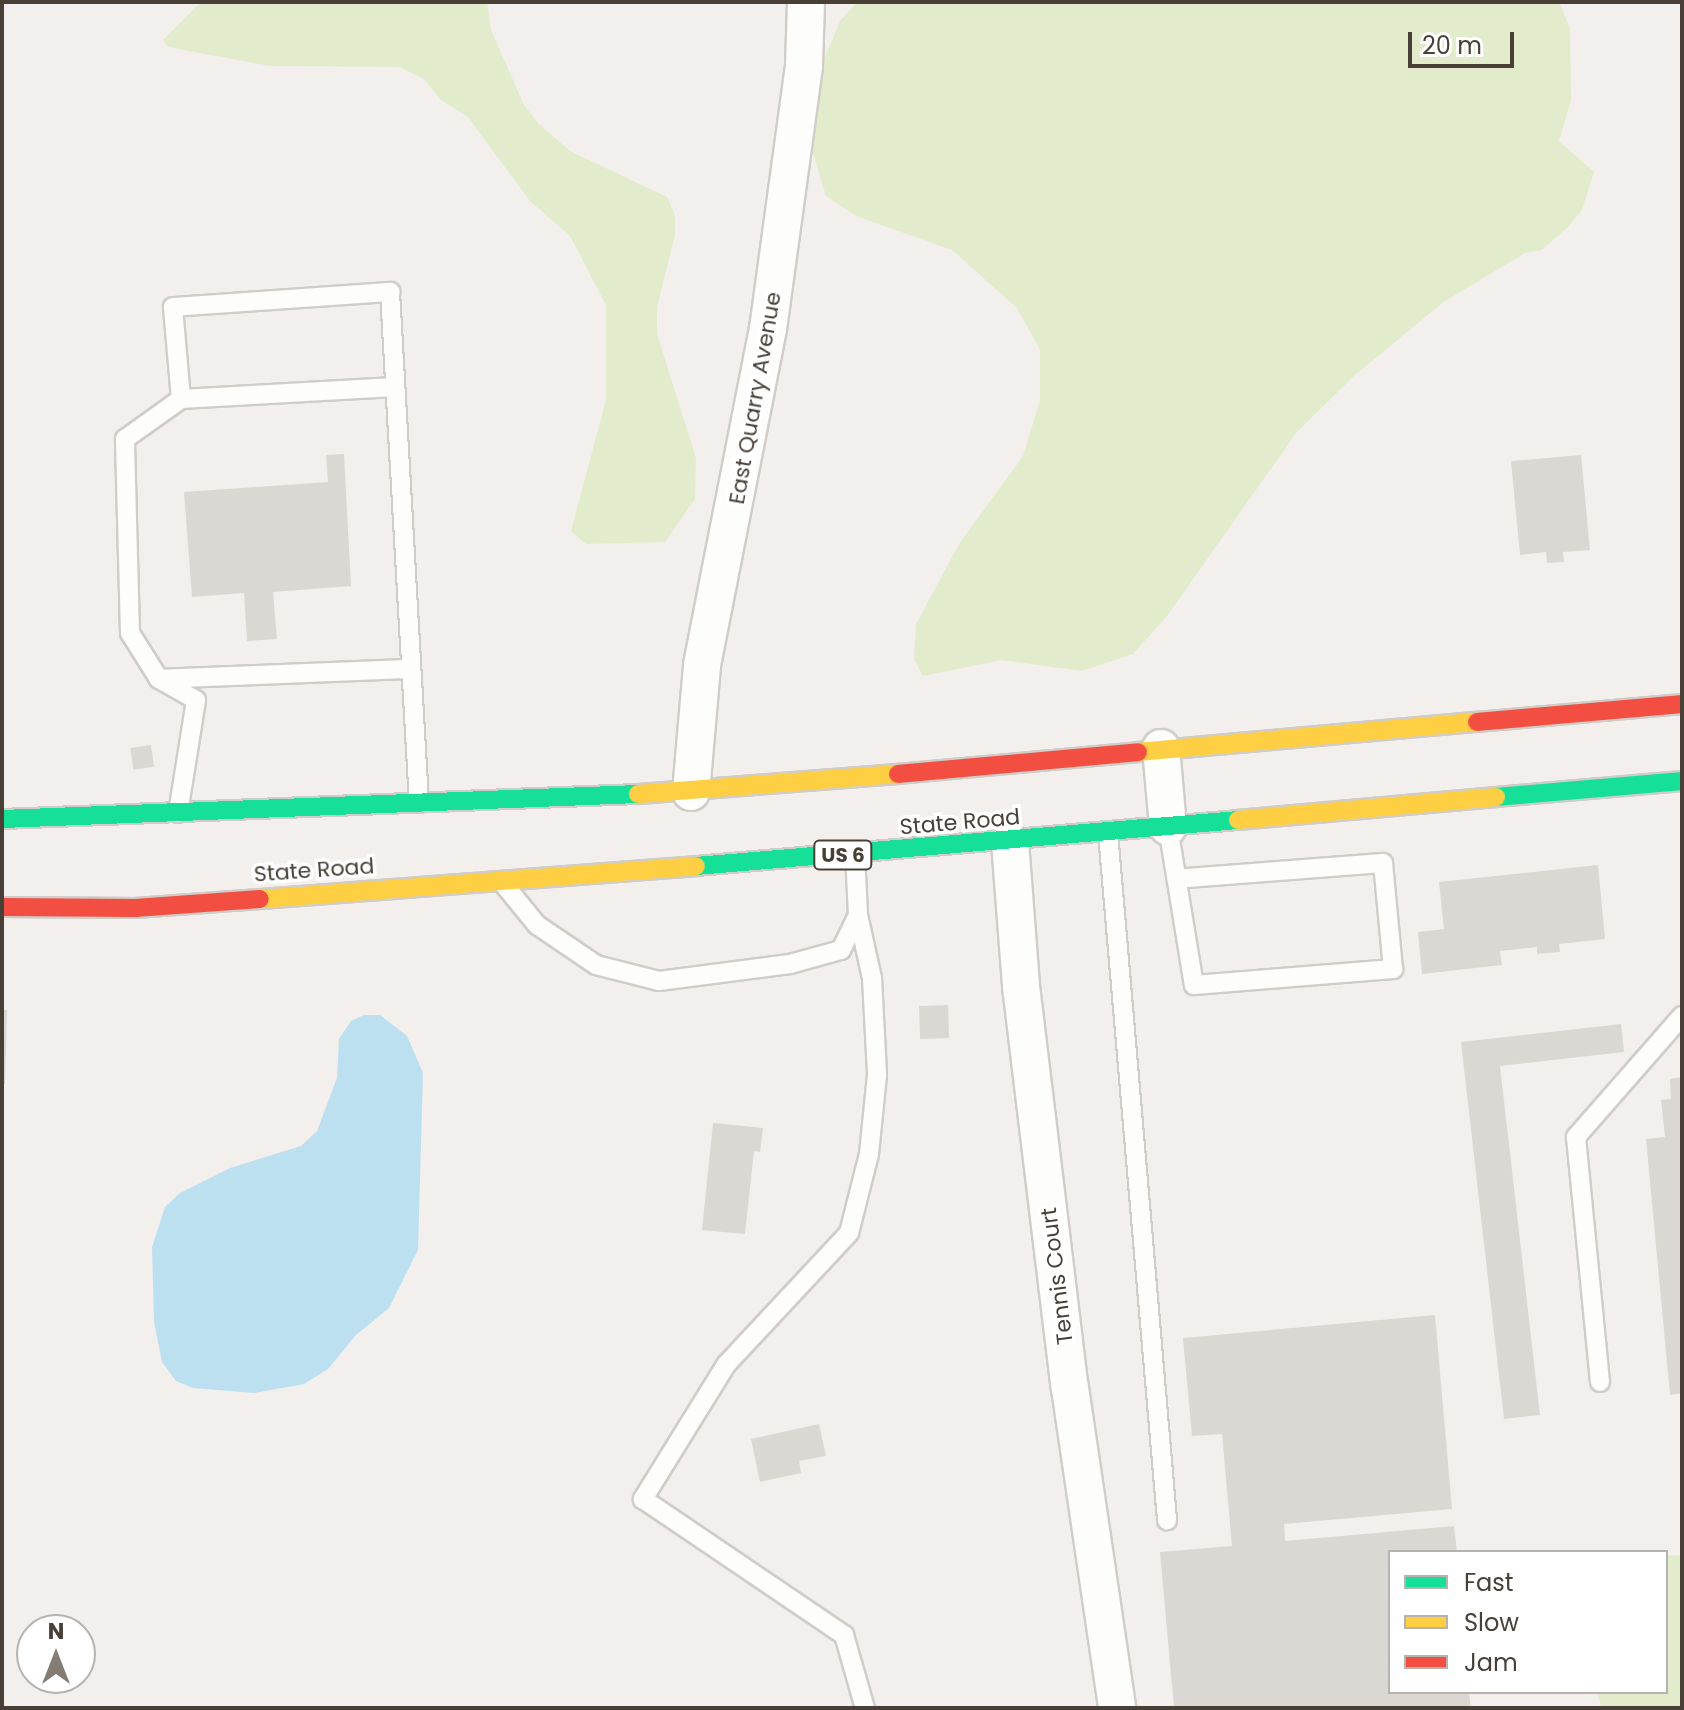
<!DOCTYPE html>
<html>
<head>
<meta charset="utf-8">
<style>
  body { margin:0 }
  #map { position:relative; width:1684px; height:1710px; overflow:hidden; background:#f2efec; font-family:Poppins,sans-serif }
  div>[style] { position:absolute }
  .green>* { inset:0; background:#e2eccc }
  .water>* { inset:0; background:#bce0f0 }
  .building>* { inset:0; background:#dbd8d4; transform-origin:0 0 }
  .roads { filter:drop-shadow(2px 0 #d0cdc9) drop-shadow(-2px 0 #d0cdc9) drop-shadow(0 2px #d0cdc9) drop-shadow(0 -2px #d0cdc9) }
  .lane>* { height:18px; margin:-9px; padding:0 9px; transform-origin:9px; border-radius:9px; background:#fdfdfc }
  .street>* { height:36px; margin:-18px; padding:0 18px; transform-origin:18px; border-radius:18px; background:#fdfdfc }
  .fast>* { height:18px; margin:-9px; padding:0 9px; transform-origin:9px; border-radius:9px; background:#16e098 }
  .slow>* { height:18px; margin:-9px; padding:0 9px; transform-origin:9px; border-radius:9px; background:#ffcf43 }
  .jam>* { height:18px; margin:-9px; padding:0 9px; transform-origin:9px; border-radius:9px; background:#f24e42 }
  span { translate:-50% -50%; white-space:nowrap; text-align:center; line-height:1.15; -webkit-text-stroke:7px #fff; paint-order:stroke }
  .shield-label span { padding:2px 6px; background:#fff; border:2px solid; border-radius:6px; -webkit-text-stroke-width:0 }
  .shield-label { font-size:20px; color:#484037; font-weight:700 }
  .street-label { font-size:22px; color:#484037 }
  .frame { position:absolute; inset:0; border:4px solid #484037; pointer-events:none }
  .legend { position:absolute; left:1388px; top:1550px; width:280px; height:144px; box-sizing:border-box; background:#fff; border:2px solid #b6b3af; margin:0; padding:10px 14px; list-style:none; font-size:24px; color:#484037 }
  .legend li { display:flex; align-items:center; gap:16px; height:40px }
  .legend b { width:40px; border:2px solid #b6b3af }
  .north { position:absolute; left:16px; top:1614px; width:80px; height:80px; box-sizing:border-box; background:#fff; border:2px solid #b6b3af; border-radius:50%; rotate:0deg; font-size:22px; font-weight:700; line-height:32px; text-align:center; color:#484037 }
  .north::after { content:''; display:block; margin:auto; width:28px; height:36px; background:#847d76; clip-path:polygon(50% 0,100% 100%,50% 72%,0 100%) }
  .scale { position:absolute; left:1408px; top:32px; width:106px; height:36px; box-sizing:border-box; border:4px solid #484037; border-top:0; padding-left:10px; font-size:24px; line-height:28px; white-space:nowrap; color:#484037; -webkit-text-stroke:6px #fff; paint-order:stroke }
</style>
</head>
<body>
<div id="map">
  <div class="green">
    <div style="clip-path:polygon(201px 2px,487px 2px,491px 30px,524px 105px,539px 124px,570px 151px,667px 197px,675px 215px,675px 235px,657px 307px,657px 334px,696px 458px,695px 499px,665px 542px,586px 544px,571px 531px,606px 400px,606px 305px,570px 236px,530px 201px,468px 117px,441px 100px,424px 79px,400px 67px,270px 66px,168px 47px,163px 40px)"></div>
    <div style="clip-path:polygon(857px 2px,1559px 2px,1570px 28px,1571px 100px,1559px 141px,1594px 172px,1582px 210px,1568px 227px,1542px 250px,1525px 253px,1445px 301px,1356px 374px,1296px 433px,1167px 616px,1133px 654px,1082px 671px,1002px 660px,923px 676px,914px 659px,916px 624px,959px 544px,1023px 456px,1040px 401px,1040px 350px,1017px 308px,952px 250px,856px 216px,826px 196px,812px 150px,811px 107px,818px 74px,840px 21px)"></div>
    <div style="clip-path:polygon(1666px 1555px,1682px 1556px,1682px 1708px,1602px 1708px,1597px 1692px,1666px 1692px)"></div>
  </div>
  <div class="water">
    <div style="clip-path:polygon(364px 1015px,380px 1015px,407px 1036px,423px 1073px,418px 1250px,389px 1308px,356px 1335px,328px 1369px,304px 1384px,254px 1393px,193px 1388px,176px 1381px,162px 1362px,154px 1322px,152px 1247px,165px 1207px,180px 1193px,230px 1168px,301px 1146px,317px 1131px,337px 1078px,339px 1039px,351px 1021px)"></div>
  </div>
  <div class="building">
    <div style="clip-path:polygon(344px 454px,351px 586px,273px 592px,277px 639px,247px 641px,244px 593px,192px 597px,184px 492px,328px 482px,326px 455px)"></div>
    <div style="clip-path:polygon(1581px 455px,1590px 550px,1563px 552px,1564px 562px,1547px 563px,1546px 552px,1520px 555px,1511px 461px)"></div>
    <div style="left:151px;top:745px;width:22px;height:21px;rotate:82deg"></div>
    <div style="clip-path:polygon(1598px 865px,1605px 939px,1559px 944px,1560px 952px,1537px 954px,1537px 947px,1500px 951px,1502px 965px,1422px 974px,1418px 932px,1444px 929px,1439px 882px)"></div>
    <div style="left:948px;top:1005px;width:33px;height:29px;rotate:88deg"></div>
    <div style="clip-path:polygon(2px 1010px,7px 1010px,5px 1084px,2px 1084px)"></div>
    <div style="clip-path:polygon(1621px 1024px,1624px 1052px,1500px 1066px,1540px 1415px,1504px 1419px,1461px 1042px)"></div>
    <div style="clip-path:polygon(1682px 1077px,1682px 1393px,1670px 1395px,1646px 1139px,1665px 1137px,1661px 1100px,1671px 1099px,1670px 1079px)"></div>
    <div style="clip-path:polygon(713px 1123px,763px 1128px,760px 1152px,754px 1151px,745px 1234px,702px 1230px)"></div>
    <div style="clip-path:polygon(1435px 1315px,1452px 1509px,1284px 1524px,1285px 1541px,1454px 1526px,1457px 1552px,1390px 1552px,1390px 1692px,1469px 1692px,1471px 1708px,1174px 1708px,1160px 1552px,1232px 1546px,1222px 1434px,1192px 1436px,1183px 1338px)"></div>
    <div style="clip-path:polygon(819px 1424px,826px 1456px,799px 1461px,801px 1473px,760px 1482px,751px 1439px)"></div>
  </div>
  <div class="roads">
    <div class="lane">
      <div style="left:181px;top:399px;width:214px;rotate:-3.2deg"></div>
      <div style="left:159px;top:679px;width:252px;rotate:-2.3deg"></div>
      <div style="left:178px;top:813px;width:114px;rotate:-80.9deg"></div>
      <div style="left:196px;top:700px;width:43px;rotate:-150.4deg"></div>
      <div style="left:159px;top:679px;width:54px;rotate:-122.2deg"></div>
      <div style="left:130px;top:633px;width:194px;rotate:-91.5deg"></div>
      <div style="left:125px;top:439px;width:69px;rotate:-35.5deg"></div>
      <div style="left:181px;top:399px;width:92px;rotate:-95deg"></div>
      <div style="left:173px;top:307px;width:218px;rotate:-4deg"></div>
      <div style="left:390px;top:292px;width:512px;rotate:86.75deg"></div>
      <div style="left:1168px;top:827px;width:160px;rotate:80.7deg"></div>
      <div style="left:1194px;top:985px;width:200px;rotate:-4.6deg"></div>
      <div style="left:1393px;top:969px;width:106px;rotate:-95.4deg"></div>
      <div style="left:1383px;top:863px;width:207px;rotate:175.6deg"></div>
      <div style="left:1108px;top:833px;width:690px;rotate:85.09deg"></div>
      <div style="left:502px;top:882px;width:55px;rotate:50.9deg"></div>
      <div style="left:537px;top:925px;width:71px;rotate:34.1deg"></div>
      <div style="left:596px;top:965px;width:65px;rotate:14.3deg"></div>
      <div style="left:659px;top:981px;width:132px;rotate:-7.4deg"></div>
      <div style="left:790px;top:964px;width:53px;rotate:-15.4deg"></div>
      <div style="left:841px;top:950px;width:39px;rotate:-64deg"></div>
      <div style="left:858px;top:915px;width:61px;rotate:-92.8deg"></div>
      <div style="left:858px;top:915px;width:65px;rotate:77.5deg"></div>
      <div style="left:872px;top:978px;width:97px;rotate:87deg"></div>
      <div style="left:877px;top:1075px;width:79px;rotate:95.8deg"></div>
      <div style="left:869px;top:1154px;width:81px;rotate:104.2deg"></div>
      <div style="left:849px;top:1233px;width:180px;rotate:133deg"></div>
      <div style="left:726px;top:1365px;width:158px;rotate:121.8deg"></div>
      <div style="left:643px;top:1499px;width:243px;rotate:34.1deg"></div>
      <div style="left:844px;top:1635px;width:76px;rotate:74deg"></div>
      <div style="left:1600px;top:1382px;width:246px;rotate:-95.6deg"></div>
      <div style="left:1576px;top:1137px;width:161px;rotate:-48.8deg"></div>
    </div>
    <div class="street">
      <div style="left:1161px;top:748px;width:79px;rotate:84.9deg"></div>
      <div style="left:691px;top:792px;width:127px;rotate:-85deg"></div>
      <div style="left:702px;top:665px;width:342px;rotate:-78.9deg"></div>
      <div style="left:768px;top:329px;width:265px;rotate:-82.2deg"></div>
      <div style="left:804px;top:66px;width:64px;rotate:-88.2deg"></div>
      <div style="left:1010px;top:842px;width:144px;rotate:85.6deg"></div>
      <div style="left:1021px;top:986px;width:405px;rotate:83.1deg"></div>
      <div style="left:1070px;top:1388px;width:323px;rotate:81.6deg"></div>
    </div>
    <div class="fast">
      <div style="left:1496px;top:797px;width:187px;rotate:-4.9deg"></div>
      <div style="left:2px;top:819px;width:636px;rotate:-2.25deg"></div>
      <div style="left:696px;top:866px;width:544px;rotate:-4.85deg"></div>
    </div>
    <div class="slow">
      <div style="left:1138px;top:752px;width:340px;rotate:-5.1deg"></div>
      <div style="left:638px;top:794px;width:261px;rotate:-4.4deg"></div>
      <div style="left:1238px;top:820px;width:259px;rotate:-5.1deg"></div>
      <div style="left:260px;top:899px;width:437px;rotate:-4.3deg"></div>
    </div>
    <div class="jam">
      <div style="left:1477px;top:722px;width:206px;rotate:-5deg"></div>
      <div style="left:898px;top:774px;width:241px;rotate:-5.2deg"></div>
      <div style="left:2px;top:907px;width:133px;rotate:0.4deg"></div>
      <div style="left:135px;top:908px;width:125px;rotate:-4.1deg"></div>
    </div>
  </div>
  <div class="shield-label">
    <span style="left:843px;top:855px">US 6</span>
  </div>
  <div class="street-label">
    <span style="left:755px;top:398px;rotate:-80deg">East Quarry Avenue</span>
    <span style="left:960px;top:822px;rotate:-5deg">State Road</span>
    <span style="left:314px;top:870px;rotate:-4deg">State Road</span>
    <span style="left:1057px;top:1276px;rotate:-97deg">Tennis Court</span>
  </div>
  <div class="frame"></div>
  <ul class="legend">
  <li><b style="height:10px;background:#16e098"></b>Fast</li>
  <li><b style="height:10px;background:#ffcf43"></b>Slow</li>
  <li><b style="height:10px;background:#f24e42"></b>Jam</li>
  </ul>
  <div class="north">N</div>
  <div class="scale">20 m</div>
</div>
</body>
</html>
